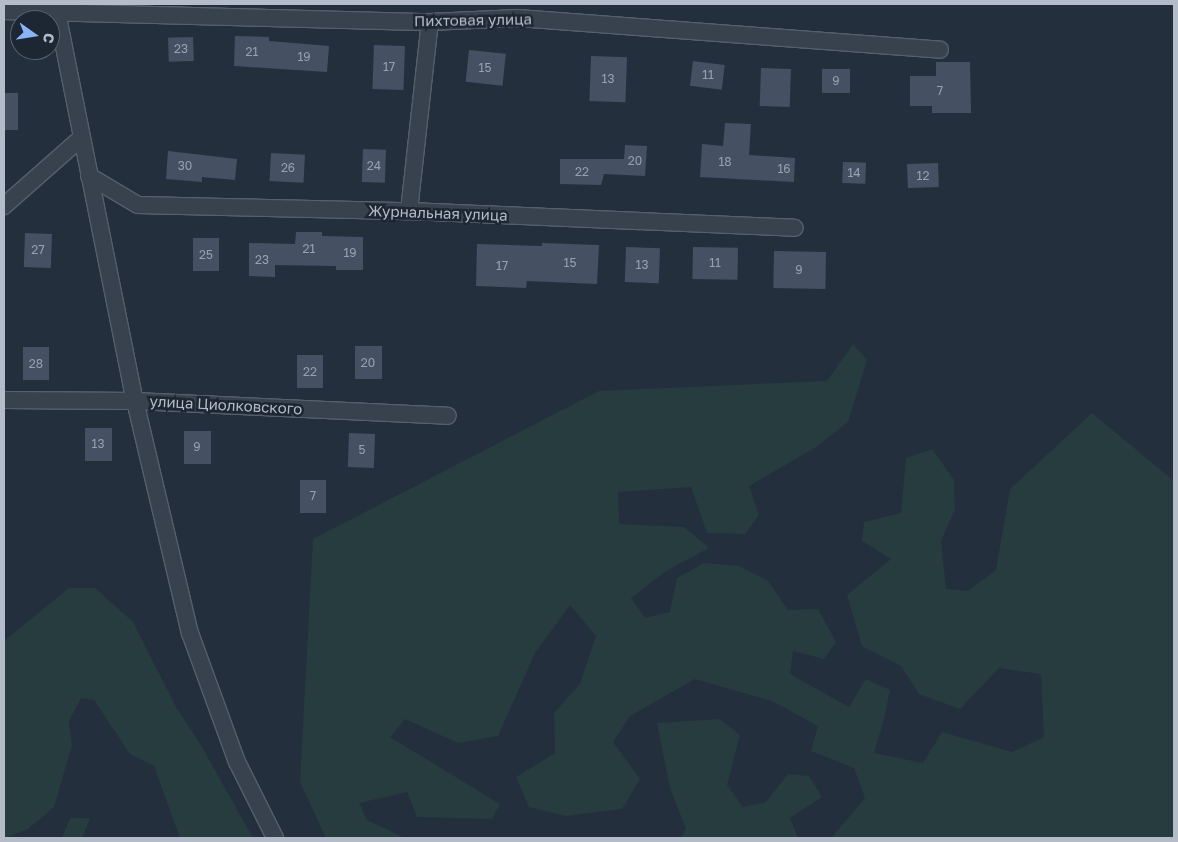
<!DOCTYPE html>
<html>
<head>
<meta charset="utf-8">
<style>
  body { margin:0 }
  #map { position:relative; width:1178px; height:842px; overflow:hidden; background:#242f3e; font-family:"Golos Text",sans-serif }
  div>[style] { position:absolute }
  .green>* { inset:0; background:#263c3f }
  .building>* { inset:0; background:#455162; transform-origin:0 0 }
  .roads { filter:drop-shadow(1px 0 #565f6c) drop-shadow(-1px 0 #565f6c) drop-shadow(0 1px #565f6c) drop-shadow(0 -1px #565f6c) }
  .minor>* { height:16px; margin:-8px; padding:0 8px; transform-origin:8px; border-radius:8px; background:#38414e }
  .tertiary>* { height:21px; margin:-10.5px; padding:0 10.5px; transform-origin:10.5px; border-radius:10.5px; background:#38414e }
  span { translate:-50% -50%; white-space:nowrap; text-align:center; line-height:1.15; -webkit-text-stroke:5px #1d2633; paint-order:stroke }
  .number-label { font-size:12px; color:#98a1af }
  .number-label span { -webkit-text-stroke-width:0 }
  .street-label { font-size:15px; color:#b4bcc9 }
  .frame { position:absolute; inset:0; border:5px solid #b4bcc9; pointer-events:none }
  .north { position:absolute; left:10px; top:10px; width:50px; height:50px; box-sizing:border-box; background:#1d2633; border:1px solid #59626f; border-radius:50%; rotate:103deg; font-size:14px; font-weight:700; line-height:20px; text-align:center; color:#b4bcc9 }
  .north::after { content:''; display:block; margin:auto; width:18px; height:22px; background:#8ab4f8; clip-path:polygon(50% 0,100% 100%,50% 72%,0 100%) }
</style>
</head>
<body>
<div id="map">
  <div class="green">
    <div style="clip-path:polygon(853px 344px,867px 360px,848px 422px,816px 447px,749px 486px,759px 515px,745px 534px,707px 533px,691px 487px,618px 492px,619px 524px,684px 527px,709px 548px,666px 571px,631px 598px,645px 618px,670px 612px,677px 578px,704px 563px,739px 566px,768px 581px,788px 610px,818px 609px,836px 642px,824px 659px,793px 651px,790px 674px,849px 707px,866px 679px,890px 690px,884px 719px,874px 753px,923px 763px,942px 732px,1012px 752px,1044px 737px,1041px 674px,999px 668px,960px 709px,919px 694px,901px 666px,862px 646px,847px 595px,891px 559px,862px 541px,864px 522px,901px 513px,906px 458px,932px 449px,954px 480px,955px 509px,941px 541px,946px 589px,968px 591px,996px 570px,1010px 489px,1092px 413px,1174px 481px,1174px 838px,831px 838px,865px 798px,854px 768px,811px 751px,818px 726px,772px 701px,695px 679px,630px 716px,613px 742px,640px 779px,622px 809px,566px 816px,529px 807px,516px 777px,555px 753px,554px 713px,580px 684px,596px 636px,570px 605px,535px 653px,498px 736px,458px 743px,405px 719px,390px 737px,500px 804px,492px 819px,417px 817px,407px 792px,359px 803px,367px 820px,405px 838px,326px 838px,300px 782px,313px 539px,599px 391px,827px 381px)"></div>
    <div style="clip-path:polygon(69px 588px,95px 588px,133px 622px,176px 707px,202px 747px,253px 838px,180px 838px,154px 766px,130px 754px,94px 700px,81px 698px,69px 721px,72px 745px,54px 807px,28px 829px,4px 838px,4px 641px)"></div>
    <div style="clip-path:polygon(720px 719px,740px 735px,727px 785px,743px 807px,766px 802px,788px 774px,809px 776px,822px 797px,790px 818px,798px 838px,681px 838px,686px 829px,670px 788px,657px 723px)"></div>
    <div style="clip-path:polygon(70px 818px,90px 818px,82px 838px,62px 838px)"></div>
  </div>
  <div class="building">
    <div style="clip-path:polygon(235px 36px,269px 37px,269px 41px,329px 46px,327px 72px,234px 66px)"></div>
    <div style="left:193px;top:37px;width:24px;height:25px;rotate:88deg"></div>
    <div style="left:374px;top:45px;width:31px;height:44px;rotate:2deg"></div>
    <div style="left:469px;top:50px;width:37px;height:32px;rotate:6deg"></div>
    <div style="left:591px;top:56px;width:36px;height:45px;rotate:2deg"></div>
    <div style="left:693px;top:61px;width:32px;height:25px;rotate:7deg"></div>
    <div style="clip-path:polygon(936px 62px,970px 62px,971px 113px,932px 113px,932px 106px,910px 106px,910px 76px,936px 76px)"></div>
    <div style="left:761px;top:68px;width:30px;height:38px;rotate:2deg"></div>
    <div style="left:822px;top:69px;width:28px;height:24px"></div>
    <div style="left:4px;top:93px;width:14px;height:37px"></div>
    <div style="clip-path:polygon(725px 123px,751px 124px,749px 155px,795px 158px,794px 182px,700px 177px,702px 144px,723px 146px)"></div>
    <div style="clip-path:polygon(625px 145px,647px 146px,645px 176px,604px 174px,601px 185px,560px 184px,560px 159px,624px 159px)"></div>
    <div style="left:363px;top:149px;width:23px;height:33px;rotate:2deg"></div>
    <div style="clip-path:polygon(168px 151px,237px 159px,235px 180px,202px 177px,202px 182px,166px 179px)"></div>
    <div style="left:271px;top:153px;width:34px;height:28px;rotate:3deg"></div>
    <div style="left:843px;top:162px;width:23px;height:21px;rotate:2deg"></div>
    <div style="left:938px;top:163px;width:24px;height:31px;rotate:88deg"></div>
    <div style="clip-path:polygon(296px 232px,322px 232px,322px 236px,363px 237px,363px 270px,336px 270px,336px 266px,275px 265px,275px 277px,249px 276px,249px 243px,295px 244px)"></div>
    <div style="left:25px;top:233px;width:27px;height:34px;rotate:2deg"></div>
    <div style="left:193px;top:238px;width:26px;height:33px"></div>
    <div style="clip-path:polygon(542px 243px,599px 245px,597px 284px,527px 281px,526px 288px,476px 286px,477px 244px,542px 246px)"></div>
    <div style="left:626px;top:247px;width:34px;height:35px;rotate:2deg"></div>
    <div style="left:693px;top:247px;width:45px;height:32px;rotate:1deg"></div>
    <div style="left:774px;top:251px;width:52px;height:37px;rotate:1deg"></div>
    <div style="left:355px;top:346px;width:27px;height:33px"></div>
    <div style="left:23px;top:347px;width:26px;height:33px"></div>
    <div style="left:297px;top:355px;width:26px;height:33px"></div>
    <div style="left:85px;top:428px;width:27px;height:33px"></div>
    <div style="left:184px;top:431px;width:27px;height:33px"></div>
    <div style="left:349px;top:433px;width:26px;height:34px;rotate:2deg"></div>
    <div style="left:300px;top:480px;width:26px;height:33px"></div>
  </div>
  <div class="roads">
    <div class="minor">
      <div style="left:4px;top:11px;width:426px;rotate:1.5deg"></div>
      <div style="left:430px;top:22px;width:89px;rotate:-2.6deg"></div>
      <div style="left:519px;top:18px;width:422px;rotate:4.3deg"></div>
      <div style="left:57px;top:12px;width:397px;rotate:78.7deg"></div>
      <div style="left:135px;top:401px;width:238px;rotate:76.7deg"></div>
      <div style="left:190px;top:633px;width:137px;rotate:70deg"></div>
      <div style="left:237px;top:762px;width:85px;rotate:63.4deg"></div>
      <div style="left:89px;top:176px;width:57px;rotate:30.6deg"></div>
      <div style="left:138px;top:205px;width:271px;rotate:1.3deg"></div>
      <div style="left:409px;top:211px;width:386px;rotate:2.5deg"></div>
      <div style="left:4px;top:206px;width:103px;rotate:-41.4deg"></div>
      <div style="left:409px;top:211px;width:190px;rotate:-83.7deg"></div>
      <div style="left:4px;top:400px;width:131px;rotate:0.4deg"></div>
      <div style="left:135px;top:401px;width:313px;rotate:2.7deg"></div>
    </div>
    <div class="tertiary">
      <div style="left:57px;top:4px;width:8px;rotate:90deg"></div>
    </div>
  </div>
  <div class="number-label">
    <span style="left:181px;top:49px">23</span>
    <span style="left:252px;top:52px">21</span>
    <span style="left:304px;top:57px">19</span>
    <span style="left:389px;top:67px">17</span>
    <span style="left:485px;top:68px">15</span>
    <span style="left:708px;top:75px">11</span>
    <span style="left:608px;top:79px">13</span>
    <span style="left:836px;top:81px">9</span>
    <span style="left:940px;top:91px">7</span>
    <span style="left:635px;top:161px">20</span>
    <span style="left:725px;top:162px">18</span>
    <span style="left:185px;top:166px">30</span>
    <span style="left:374px;top:166px">24</span>
    <span style="left:288px;top:168px">26</span>
    <span style="left:784px;top:169px">16</span>
    <span style="left:582px;top:172px">22</span>
    <span style="left:854px;top:173px">14</span>
    <span style="left:923px;top:176px">12</span>
    <span style="left:309px;top:249px">21</span>
    <span style="left:38px;top:250px">27</span>
    <span style="left:350px;top:253px">19</span>
    <span style="left:206px;top:255px">25</span>
    <span style="left:262px;top:260px">23</span>
    <span style="left:570px;top:263px">15</span>
    <span style="left:715px;top:263px">11</span>
    <span style="left:642px;top:265px">13</span>
    <span style="left:502px;top:266px">17</span>
    <span style="left:799px;top:270px">9</span>
    <span style="left:368px;top:363px">20</span>
    <span style="left:36px;top:364px">28</span>
    <span style="left:310px;top:372px">22</span>
    <span style="left:98px;top:444px">13</span>
    <span style="left:197px;top:447px">9</span>
    <span style="left:362px;top:450px">5</span>
    <span style="left:313px;top:496px">7</span>
  </div>
  <div class="street-label">
    <span style="left:473px;top:20px;rotate:-1deg">Пихтовая улица</span>
    <span style="left:438px;top:213px;rotate:2deg">Журнальная улица</span>
    <span style="left:226px;top:405px;rotate:3deg">улица Циолковского</span>
  </div>
  <div class="frame"></div>
  <div class="north">С</div>
</div>
</body>
</html>
